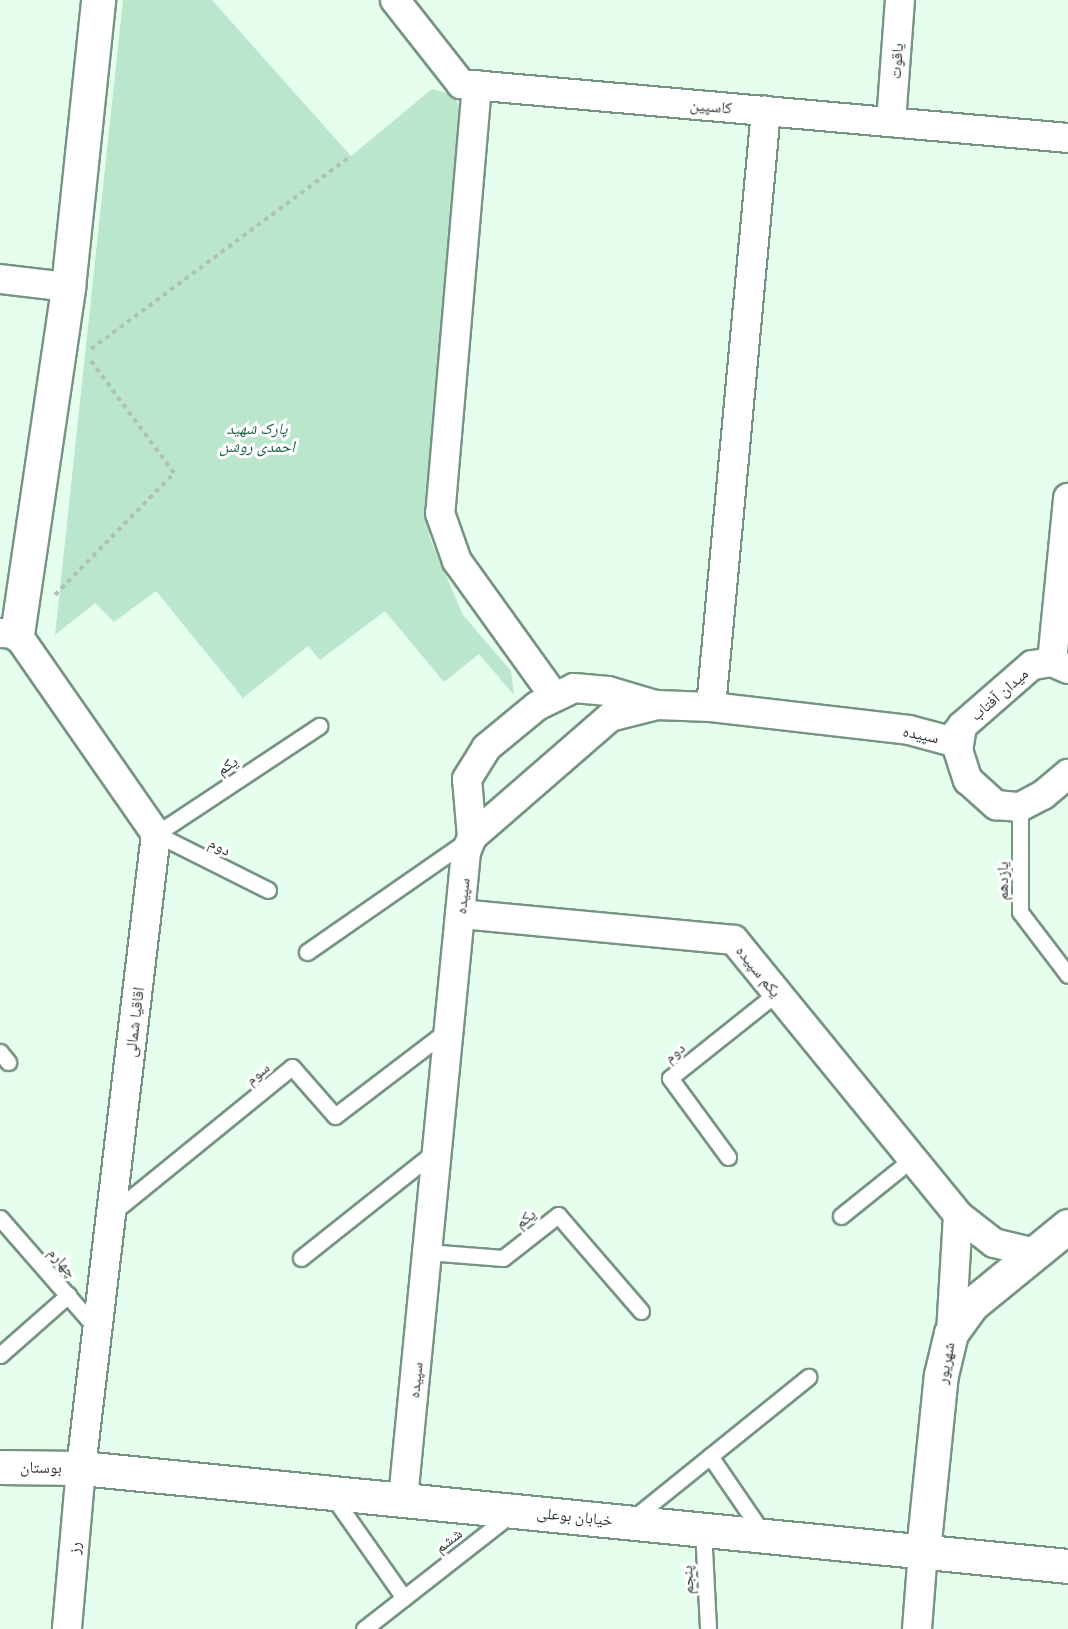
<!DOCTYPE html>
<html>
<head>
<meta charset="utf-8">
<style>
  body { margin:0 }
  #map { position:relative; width:1068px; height:1629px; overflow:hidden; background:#e5feee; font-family:"PT Serif","Noto Naskh Arabic",serif }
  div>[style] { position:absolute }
  .green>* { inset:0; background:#bae6cc }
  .path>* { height:4px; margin-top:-2px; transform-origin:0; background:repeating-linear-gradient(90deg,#adc2b4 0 4.5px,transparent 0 9px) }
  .roads { filter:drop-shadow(2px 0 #779483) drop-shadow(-2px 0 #779483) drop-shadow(0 2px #779483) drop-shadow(0 -2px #779483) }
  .service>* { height:15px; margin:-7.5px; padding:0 7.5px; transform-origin:7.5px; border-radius:7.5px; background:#fff }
  .minor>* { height:28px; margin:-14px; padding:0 14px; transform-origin:14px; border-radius:14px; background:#fff }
  .tertiary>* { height:33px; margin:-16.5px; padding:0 16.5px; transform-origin:16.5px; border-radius:16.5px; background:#fff }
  span { translate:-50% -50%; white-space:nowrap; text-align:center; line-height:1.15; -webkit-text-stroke:6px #fff; paint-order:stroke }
  .street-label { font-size:16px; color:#2b372f }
  .park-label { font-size:16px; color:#176542; font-style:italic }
</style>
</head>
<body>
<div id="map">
  <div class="green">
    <div style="clip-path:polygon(123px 0,212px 0,351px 156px,432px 89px,453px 95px,466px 117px,429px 536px,463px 615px,511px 671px,514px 695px,479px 654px,444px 682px,385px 611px,320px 660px,308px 646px,243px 698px,156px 591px,114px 622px,95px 603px,55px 635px)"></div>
  </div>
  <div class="path">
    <div style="left:91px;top:349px;width:324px;rotate:-36.6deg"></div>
    <div style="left:55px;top:595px;width:170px;rotate:-45.7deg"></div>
    <div style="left:174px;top:473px;width:143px;rotate:-126.5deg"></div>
  </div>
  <div class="roads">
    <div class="service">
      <div style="left:1020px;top:807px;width:105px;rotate:90deg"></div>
      <div style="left:1020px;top:912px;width:79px;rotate:52.7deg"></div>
      <div style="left:268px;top:890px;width:125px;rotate:-153.4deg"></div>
      <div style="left:156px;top:834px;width:196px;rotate:-33.5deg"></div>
      <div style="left:307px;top:952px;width:195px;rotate:-34.8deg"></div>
      <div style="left:0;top:1052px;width:13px;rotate:51deg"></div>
      <div style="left:728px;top:1157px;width:98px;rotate:-126.3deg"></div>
      <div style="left:670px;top:1078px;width:137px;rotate:-38.5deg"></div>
      <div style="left:111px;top:1214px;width:233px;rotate:-39.1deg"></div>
      <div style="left:292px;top:1067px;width:65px;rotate:48.7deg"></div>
      <div style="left:335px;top:1116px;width:143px;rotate:-37.3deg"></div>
      <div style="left:841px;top:1216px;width:91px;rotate:-38.8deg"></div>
      <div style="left:0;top:1218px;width:147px;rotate:48.9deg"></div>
      <div style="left:427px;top:1252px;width:76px;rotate:4.5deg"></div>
      <div style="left:503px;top:1258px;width:70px;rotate:-38deg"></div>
      <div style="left:558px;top:1215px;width:127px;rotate:49.2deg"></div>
      <div style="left:301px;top:1258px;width:174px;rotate:-38.5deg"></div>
      <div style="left:0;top:1355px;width:91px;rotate:-41.4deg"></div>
      <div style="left:710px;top:1456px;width:96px;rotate:55.6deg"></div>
      <div style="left:331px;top:1494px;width:127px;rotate:54.9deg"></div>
      <div style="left:631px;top:1520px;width:228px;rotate:-38.9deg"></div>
      <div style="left:703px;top:1529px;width:100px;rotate:87.1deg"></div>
      <div style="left:364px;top:1629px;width:187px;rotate:-38deg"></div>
    </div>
    <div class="minor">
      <div style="left:395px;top:0;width:107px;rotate:51.8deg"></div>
      <div style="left:461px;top:84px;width:609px;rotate:5.08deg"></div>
      <div style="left:477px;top:85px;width:430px;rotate:94.9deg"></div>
      <div style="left:440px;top:513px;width:51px;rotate:70.5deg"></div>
      <div style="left:457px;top:561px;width:166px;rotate:54.3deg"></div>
      <div style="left:891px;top:122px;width:122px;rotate:-85.8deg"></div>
      <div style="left:0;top:279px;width:68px;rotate:6.7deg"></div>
      <div style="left:0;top:633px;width:17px;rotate:3deg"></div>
      <div style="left:17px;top:634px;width:244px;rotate:55.2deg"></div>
      <div style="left:156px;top:834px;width:638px;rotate:96.75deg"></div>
      <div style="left:81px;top:1468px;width:162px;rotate:95deg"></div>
      <div style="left:1052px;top:662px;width:165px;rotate:-84.4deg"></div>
      <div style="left:1068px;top:669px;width:17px;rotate:-156deg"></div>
      <div style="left:1052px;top:662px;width:20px;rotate:171deg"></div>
      <div style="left:1032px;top:665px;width:93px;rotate:138.9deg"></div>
      <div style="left:962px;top:726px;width:24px;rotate:99deg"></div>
      <div style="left:958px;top:750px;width:32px;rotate:72deg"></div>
      <div style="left:968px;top:780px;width:38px;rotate:42deg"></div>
      <div style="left:996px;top:805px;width:24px;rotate:5deg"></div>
      <div style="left:1020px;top:807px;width:26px;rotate:-28deg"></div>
      <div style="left:1043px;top:795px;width:33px;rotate:-40deg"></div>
      <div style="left:711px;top:707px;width:599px;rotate:-84.73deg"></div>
      <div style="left:472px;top:837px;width:58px;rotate:-94.9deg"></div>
      <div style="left:467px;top:779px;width:36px;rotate:-58deg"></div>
      <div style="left:486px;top:748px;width:66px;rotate:-39.5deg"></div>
      <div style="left:537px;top:706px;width:41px;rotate:-25.9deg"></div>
      <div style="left:574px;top:688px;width:34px;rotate:5deg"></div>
      <div style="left:608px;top:691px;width:49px;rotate:16.6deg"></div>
      <div style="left:460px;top:914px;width:275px;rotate:5.4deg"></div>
      <div style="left:734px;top:940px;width:355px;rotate:50.8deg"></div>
      <div style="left:958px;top:1215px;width:46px;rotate:37.9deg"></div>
      <div style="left:994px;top:1243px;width:42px;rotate:13.7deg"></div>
      <div style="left:951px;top:1333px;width:118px;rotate:-86.6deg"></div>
      <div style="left:403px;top:1499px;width:650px;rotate:-84.44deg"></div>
      <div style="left:466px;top:852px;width:16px;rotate:-68deg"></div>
      <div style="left:472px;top:837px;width:183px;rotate:-41deg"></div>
      <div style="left:610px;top:717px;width:49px;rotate:-14.3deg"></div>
      <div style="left:657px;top:705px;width:54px;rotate:2.1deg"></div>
      <div style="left:711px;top:707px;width:199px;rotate:6.6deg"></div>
      <div style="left:909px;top:730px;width:42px;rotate:15deg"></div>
      <div style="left:950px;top:741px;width:19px;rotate:-51deg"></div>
      <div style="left:917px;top:1629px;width:78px;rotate:-85.6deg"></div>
    </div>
    <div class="tertiary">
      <div style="left:17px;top:634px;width:351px;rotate:-81.6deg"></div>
      <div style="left:68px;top:287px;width:289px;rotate:-84deg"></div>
      <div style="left:0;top:1467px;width:81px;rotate:0.7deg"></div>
      <div style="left:81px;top:1468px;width:992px;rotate:5.67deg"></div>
      <div style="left:923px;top:1551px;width:177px;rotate:-84.2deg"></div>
      <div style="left:941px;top:1375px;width:43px;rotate:-76.6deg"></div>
      <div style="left:951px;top:1333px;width:34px;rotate:-54deg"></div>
      <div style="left:971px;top:1305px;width:125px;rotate:-39.2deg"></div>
    </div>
  </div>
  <div class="street-label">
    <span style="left:896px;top:61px;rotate:-86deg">یاقوت</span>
    <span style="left:711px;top:106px;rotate:5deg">کاسپین</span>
    <span style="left:999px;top:694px;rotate:-41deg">میدان آفتاب</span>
    <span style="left:921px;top:734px;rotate:12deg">سپیده</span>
    <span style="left:227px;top:765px;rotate:-33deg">یکم</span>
    <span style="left:220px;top:846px;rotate:27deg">دوم</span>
    <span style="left:1002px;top:881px;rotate:-90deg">یازدهم</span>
    <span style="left:462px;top:896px;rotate:-84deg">سپیده</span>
    <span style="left:759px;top:971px;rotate:51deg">یکم سپیده</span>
    <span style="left:134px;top:1022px;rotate:-83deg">اقاقیا شمالی</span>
    <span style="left:674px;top:1052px;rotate:-39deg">دوم</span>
    <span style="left:257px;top:1073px;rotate:-39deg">سوم</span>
    <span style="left:525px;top:1218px;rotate:-38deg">یکم</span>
    <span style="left:63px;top:1262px;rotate:49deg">چهارم</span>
    <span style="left:945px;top:1363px;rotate:-79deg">شهریور</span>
    <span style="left:415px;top:1380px;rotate:-84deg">سپیده</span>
    <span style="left:41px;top:1467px;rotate:1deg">بوستان</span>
    <span style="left:575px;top:1516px;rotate:6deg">خیابان بوعلی</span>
    <span style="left:448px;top:1540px;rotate:-38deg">ششم</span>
    <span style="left:74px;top:1548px;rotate:-85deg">رز</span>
    <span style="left:687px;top:1580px;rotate:-93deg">پنجم</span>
  </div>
  <div class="park-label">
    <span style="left:257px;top:437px">پارک شهید<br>احمدی روشن</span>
  </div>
</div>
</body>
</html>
